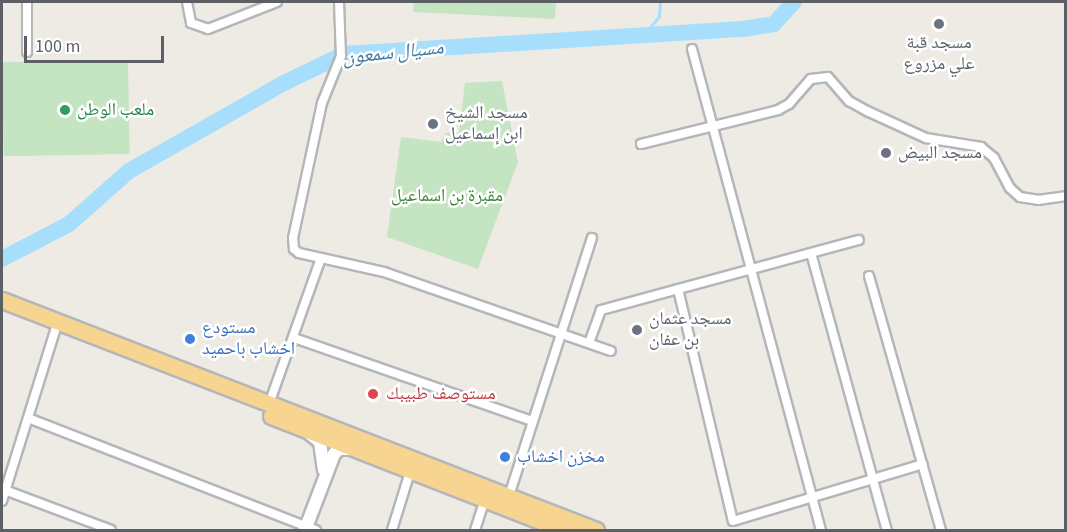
<!DOCTYPE html>
<html>
<head>
<meta charset="utf-8">
<style>
  body { margin:0 }
  #map { position:relative; width:1067px; height:532px; overflow:hidden; background:#eeebe4; font-family:"Source Sans 3","Noto Naskh Arabic",sans-serif }
  div>[style] { position:absolute }
  .green>* { inset:0; background:#c5e4c1; transform-origin:0 0 }
  .stream>* { height:3px; margin:-1.5px; padding:0 1.5px; transform-origin:1.5px; border-radius:1.5px; background:#a7defb }
  .river>* { height:16px; margin:-8px; padding:0 8px; transform-origin:8px; border-radius:8px; background:#a7defb }
  .roads { filter:drop-shadow(2px 0 #b4b7ba) drop-shadow(-2px 0 #b4b7ba) drop-shadow(0 2px #b4b7ba) drop-shadow(0 -2px #b4b7ba) }
  .street>* { height:8px; margin:-4px; padding:0 4px; transform-origin:4px; border-radius:4px; background:#fff }
  .secondary>* { height:12px; margin:-6px; padding:0 6px; transform-origin:6px; border-radius:6px; background:#fff }
  .highway>* { height:15px; margin:-7.5px; padding:0 7.5px; transform-origin:7.5px; border-radius:7.5px; background:#f8d491 }
  .dots>* { width:16px; height:16px; translate:-50% -50%; box-sizing:border-box; border:3px solid #fff; border-radius:50% }
  span { translate:-50% -50%; white-space:nowrap; text-align:center; line-height:1.15; -webkit-text-stroke:5px #fff; paint-order:stroke }
  .worship-label { font-size:18px; color:#5b616d }
  .left { translate:0 -50%; text-align:left }
  .leisure-label { font-size:18px; color:#27864d }
  .park-label { font-size:18px; color:#3d853a }
  .shop-label { font-size:18px; color:#366cbe }
  .health-label { font-size:18px; color:#be3a42 }
  .water-label { font-size:20px; color:#417aa4; font-style:italic }
  .frame { position:absolute; inset:0; border:3px solid #5c6064; pointer-events:none }
  .scale { position:absolute; left:24px; top:36px; width:140px; height:27px; box-sizing:border-box; border:3px solid #5c6064; border-top:0; padding-left:8px; font-size:18px; line-height:21px; white-space:nowrap; color:#5c6064; -webkit-text-stroke:4px #fff; paint-order:stroke }
</style>
</head>
<body>
<div id="map">
  <div class="green">
    <div style="clip-path:polygon(414px 2px,556px 2px,555px 19px,413px 12px)"></div>
    <div style="left:128px;top:60px;width:94px;height:126px;rotate:89deg"></div>
    <div style="clip-path:polygon(502px 81px,518px 162px,478px 269px,387px 237px,401px 137px,441px 142px,445px 133px,459px 132px,465px 83px)"></div>
  </div>
  <div class="stream">
    <div style="left:643px;top:36px;width:26px;rotate:-51deg"></div>
    <div style="left:659px;top:16px;width:14px;rotate:-86deg"></div>
  </div>
  <div class="river">
    <div style="left:2px;top:259px;width:76px;rotate:-27.6deg"></div>
    <div style="left:69px;top:224px;width:80px;rotate:-41.5deg"></div>
    <div style="left:129px;top:171px;width:178px;rotate:-29.6deg"></div>
    <div style="left:284px;top:83px;width:67px;rotate:-25.8deg"></div>
    <div style="left:344px;top:54px;width:400px;rotate:-3.6deg"></div>
    <div style="left:743px;top:29px;width:31px;rotate:-9deg"></div>
    <div style="left:774px;top:24px;width:30px;rotate:-48deg"></div>
  </div>
  <div class="roads">
    <div class="street">
      <div style="left:27px;top:2px;width:50px;rotate:90deg"></div>
      <div style="left:187px;top:2px;width:21px;rotate:79deg"></div>
      <div style="left:191px;top:23px;width:18px;rotate:19deg"></div>
      <div style="left:208px;top:29px;width:74px;rotate:-21.4deg"></div>
      <div style="left:339px;top:2px;width:54px;rotate:87.9deg"></div>
      <div style="left:341px;top:56px;width:51px;rotate:112deg"></div>
      <div style="left:322px;top:103px;width:138px;rotate:102.1deg"></div>
      <div style="left:293px;top:238px;width:11px;rotate:85deg"></div>
      <div style="left:294px;top:249px;width:6px;rotate:39deg"></div>
      <div style="left:299px;top:253px;width:87px;rotate:12.6deg"></div>
      <div style="left:384px;top:272px;width:240px;rotate:19.2deg"></div>
      <div style="left:692px;top:49px;width:498px;rotate:75deg"></div>
      <div style="left:641px;top:144px;width:141px;rotate:-13.9deg"></div>
      <div style="left:778px;top:110px;width:13px;rotate:-29deg"></div>
      <div style="left:789px;top:104px;width:33px;rotate:-49deg"></div>
      <div style="left:811px;top:79px;width:17px;rotate:-7deg"></div>
      <div style="left:828px;top:77px;width:32px;rotate:49deg"></div>
      <div style="left:849px;top:101px;width:21px;rotate:29deg"></div>
      <div style="left:867px;top:111px;width:65px;rotate:24.6deg"></div>
      <div style="left:926px;top:138px;width:56px;rotate:9.3deg"></div>
      <div style="left:981px;top:147px;width:17px;rotate:40deg"></div>
      <div style="left:994px;top:158px;width:34px;rotate:62deg"></div>
      <div style="left:1010px;top:188px;width:13px;rotate:42deg"></div>
      <div style="left:1020px;top:197px;width:18px;rotate:9deg"></div>
      <div style="left:1038px;top:200px;width:28px;rotate:-8deg"></div>
      <div style="left:811px;top:253px;width:287px;rotate:74.7deg"></div>
      <div style="left:869px;top:276px;width:264px;rotate:74.2deg"></div>
      <div style="left:678px;top:289px;width:238px;rotate:76.7deg"></div>
      <div style="left:733px;top:521px;width:198px;rotate:-16.7deg"></div>
      <div style="left:294px;top:338px;width:253px;rotate:19.2deg"></div>
      <div style="left:589px;top:343px;width:35px;rotate:-70deg"></div>
      <div style="left:601px;top:310px;width:267px;rotate:-15.2deg"></div>
      <div style="left:269px;top:404px;width:155px;rotate:-70.4deg"></div>
      <div style="left:28px;top:418px;width:309px;rotate:21.3deg"></div>
      <div style="left:2px;top:489px;width:116px;rotate:20.6deg"></div>
      <div style="left:509px;top:496px;width:271px;rotate:-72.2deg"></div>
      <div style="left:2px;top:501px;width:189px;rotate:-72.7deg"></div>
      <div style="left:392px;top:530px;width:61px;rotate:-72.8deg"></div>
      <div style="left:475px;top:530px;width:33px;rotate:-72deg"></div>
    </div>
    <div class="secondary">
      <div style="left:309px;top:433px;width:14px;rotate:39deg"></div>
      <div style="left:320px;top:442px;width:28px;rotate:82deg"></div>
      <div style="left:305px;top:530px;width:81px;rotate:-69.1deg"></div>
      <div style="left:334px;top:454px;width:7px;rotate:-45deg"></div>
      <div style="left:339px;top:449px;width:14px"></div>
    </div>
    <div class="highway">
      <div style="left:2px;top:300px;width:637px;rotate:21.17deg"></div>
      <div style="left:271px;top:416px;width:314px;rotate:21.3deg"></div>
    </div>
  </div>
  <div class="dots">
    <div style="left:939px;top:24px;background:#6b7280"></div>
    <div style="left:65px;top:110px;background:#2e9e5b"></div>
    <div style="left:433px;top:124px;background:#6b7280"></div>
    <div style="left:886px;top:153px;background:#6b7280"></div>
    <div style="left:637px;top:330px;background:#6b7280"></div>
    <div style="left:190px;top:339px;background:#3f7fe0"></div>
    <div style="left:373px;top:394px;background:#e0444e"></div>
    <div style="left:505px;top:457px;background:#3f7fe0"></div>
  </div>
  <div class="worship-label">
    <span style="left:939px;top:54px">مسجد قبة<br>علي مزروع</span>
    <span class="left" style="left:445px;top:124px">مسجد الشيخ<br>ابن إسماعيل</span>
    <span class="left" style="left:898px;top:153px">مسجد البيض</span>
    <span class="left" style="left:649px;top:330px">مسجد عثمان<br>بن عفان</span>
  </div>
  <div class="leisure-label">
    <span class="left" style="left:77px;top:110px">ملعب الوطن</span>
  </div>
  <div class="park-label">
    <span style="left:447px;top:196px">مقبرة بن اسماعيل</span>
  </div>
  <div class="shop-label">
    <span class="left" style="left:202px;top:339px">مستودع<br>اخشاب باحميد</span>
    <span class="left" style="left:517px;top:457px">مخزن اخشاب</span>
  </div>
  <div class="health-label">
    <span class="left" style="left:386px;top:394px">مستوصف طبيبك</span>
  </div>
  <div class="water-label">
    <span style="left:393px;top:53px;rotate:-6deg">مسيال سمعون</span>
  </div>
  <div class="frame"></div>
  <div class="scale">100 m</div>
</div>
</body>
</html>
